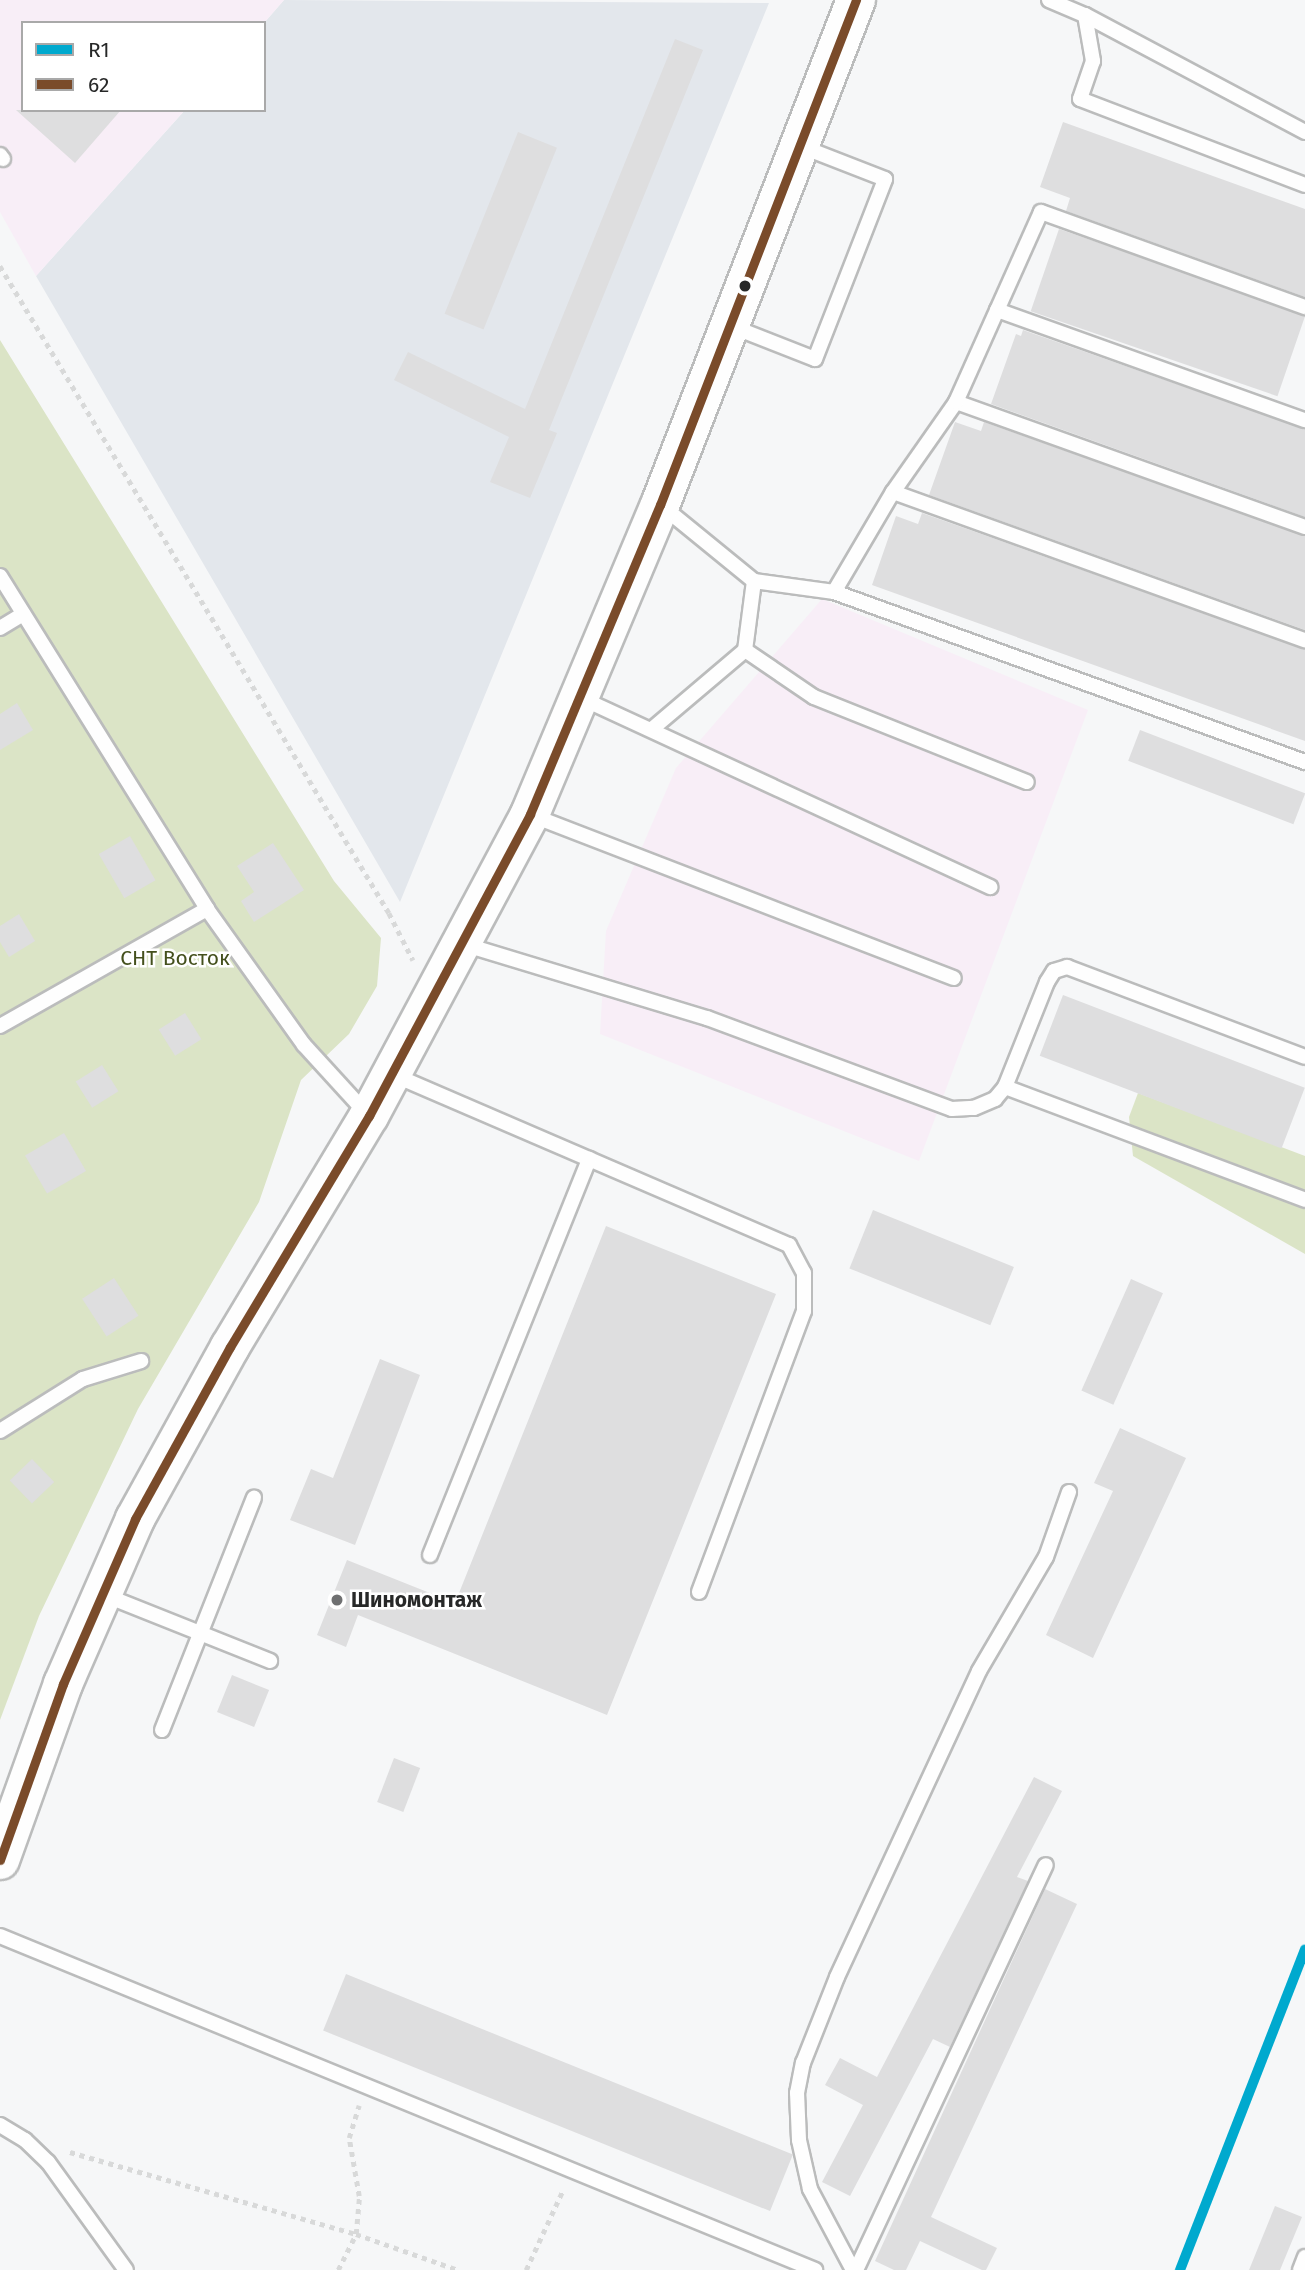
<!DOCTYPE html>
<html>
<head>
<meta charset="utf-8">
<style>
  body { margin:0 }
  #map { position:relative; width:1305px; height:2270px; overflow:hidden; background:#f6f7f8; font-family:"Fira Sans",sans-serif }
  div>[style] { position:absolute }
  .built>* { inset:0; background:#e3e7ec }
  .industrial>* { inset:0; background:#f8eef7 }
  .green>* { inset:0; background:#dbe4c6 }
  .building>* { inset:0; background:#dededf; transform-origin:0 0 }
  .path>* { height:4.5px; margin-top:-2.25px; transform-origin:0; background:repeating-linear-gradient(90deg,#d8d9d9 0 5px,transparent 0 10px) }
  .roads { filter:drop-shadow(2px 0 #bbbcbc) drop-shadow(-2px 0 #bbbcbc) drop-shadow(0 2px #bbbcbc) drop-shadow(0 -2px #bbbcbc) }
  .service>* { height:14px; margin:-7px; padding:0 7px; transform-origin:7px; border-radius:7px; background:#fefefe }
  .secondary>* { height:38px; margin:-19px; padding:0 19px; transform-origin:19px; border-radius:19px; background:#fefefe }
  .bus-1>* { height:9px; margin:-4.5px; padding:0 4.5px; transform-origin:4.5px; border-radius:4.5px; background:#7a4b2a }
  .rail-1>* { height:10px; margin:-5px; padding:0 5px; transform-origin:5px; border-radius:5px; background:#00a9ce }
  .dots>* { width:19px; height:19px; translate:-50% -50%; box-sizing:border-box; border:4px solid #fff; border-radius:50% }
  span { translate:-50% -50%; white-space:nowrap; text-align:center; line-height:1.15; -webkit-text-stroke:5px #fff; paint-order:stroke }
  .park-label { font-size:21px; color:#44501d }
  .poi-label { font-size:21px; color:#272828; font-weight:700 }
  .left { translate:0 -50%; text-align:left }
  .legend { position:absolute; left:21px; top:21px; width:245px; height:91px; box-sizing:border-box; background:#fff; border:2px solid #a9a9a9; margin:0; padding:9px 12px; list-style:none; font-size:21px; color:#272828 }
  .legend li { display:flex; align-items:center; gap:14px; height:35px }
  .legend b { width:35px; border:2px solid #a9a9a9 }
</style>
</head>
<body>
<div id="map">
  <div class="built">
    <div style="clip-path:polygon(284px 0,769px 3px,400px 902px,36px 276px,185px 110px,264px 110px,264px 23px)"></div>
  </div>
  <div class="industrial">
    <div style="clip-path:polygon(0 0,284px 0,264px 23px,23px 23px,23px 110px,185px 110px,36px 276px,0 212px)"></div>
    <div style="clip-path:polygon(822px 599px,1088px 710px,919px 1161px,600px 1034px,606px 931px,676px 768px)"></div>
  </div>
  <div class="green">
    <div style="clip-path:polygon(0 340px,334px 881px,381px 938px,377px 986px,349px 1034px,301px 1080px,259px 1202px,138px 1409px,39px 1616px,0 1720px)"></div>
    <div style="clip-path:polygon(1138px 1093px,1305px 1156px,1305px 1254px,1133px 1156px,1129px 1117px)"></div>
  </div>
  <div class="building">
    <div style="clip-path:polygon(675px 39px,703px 50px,549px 430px,557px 433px,530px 498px,490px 482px,509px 437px,394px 380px,408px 352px,525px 409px)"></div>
    <div style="clip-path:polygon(16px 110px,121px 110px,75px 163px)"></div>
    <div style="clip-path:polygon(1063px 122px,1305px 209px,1305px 297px,1066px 211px,1070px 198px,1040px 187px)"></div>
    <div style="left:518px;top:132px;width:42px;height:196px;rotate:22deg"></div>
    <div style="left:1059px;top:229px;width:261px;height:87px;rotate:19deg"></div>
    <div style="clip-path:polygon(1023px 330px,1305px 429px,1305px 517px,991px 404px,1016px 334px,1021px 336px)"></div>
    <div style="clip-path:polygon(955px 422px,981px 431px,984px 422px,1305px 536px,1305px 630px,929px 495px)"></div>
    <div style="clip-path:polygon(922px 513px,1305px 649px,1305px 741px,872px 585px,896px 516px,918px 524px)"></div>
    <div style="clip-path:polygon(17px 703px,33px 730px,0 750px,0 714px)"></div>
    <div style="left:1140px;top:730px;width:177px;height:33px;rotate:21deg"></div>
    <div style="left:130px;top:836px;width:51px;height:36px;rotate:60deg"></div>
    <div style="clip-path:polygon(273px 843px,304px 890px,254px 922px,241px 901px,254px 892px,237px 866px)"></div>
    <div style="clip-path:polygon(19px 914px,35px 941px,9px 957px,0 942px,0 926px)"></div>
    <div style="left:1063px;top:995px;width:259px;height:65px;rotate:21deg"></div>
    <div style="left:185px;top:1013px;width:31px;height:31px;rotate:58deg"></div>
    <div style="left:102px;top:1065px;width:31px;height:31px;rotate:58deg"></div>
    <div style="left:64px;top:1133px;width:44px;height:45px;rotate:60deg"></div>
    <div style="left:873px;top:1210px;width:152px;height:63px;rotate:22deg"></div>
    <div style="clip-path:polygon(606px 1226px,776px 1294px,607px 1715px,358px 1615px,346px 1647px,317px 1635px,347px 1560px,455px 1603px)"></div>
    <div style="left:114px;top:1278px;width:45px;height:38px;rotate:57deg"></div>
    <div style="left:1131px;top:1279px;width:35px;height:122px;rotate:24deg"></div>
    <div style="clip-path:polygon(380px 1359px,420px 1375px,355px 1545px,290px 1520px,311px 1469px,333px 1478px)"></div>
    <div style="clip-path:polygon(1120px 1428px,1186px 1458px,1093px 1658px,1046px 1635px,1113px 1491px,1094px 1483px)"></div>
    <div style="left:32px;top:1459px;width:32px;height:31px;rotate:46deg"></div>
    <div style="left:232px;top:1675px;width:40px;height:40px;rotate:22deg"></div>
    <div style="left:394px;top:1758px;width:28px;height:47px;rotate:21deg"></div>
    <div style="clip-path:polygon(1034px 1777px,1062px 1791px,1017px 1877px,1028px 1881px,950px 2047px,933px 2039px,850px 2196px,822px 2182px,863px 2105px,825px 2085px,840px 2058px,877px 2077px)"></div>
    <div style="clip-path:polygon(1045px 1889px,1077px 1904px,931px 2217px,997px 2248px,986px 2270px,982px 2270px,920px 2241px,906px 2270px,894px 2270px,875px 2261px)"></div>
    <div style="left:346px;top:1974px;width:482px;height:61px;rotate:22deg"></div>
    <div style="clip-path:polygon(1275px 2206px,1302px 2217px,1280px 2270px,1249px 2270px)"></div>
  </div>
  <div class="path">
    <div style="left:0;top:266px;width:755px;rotate:58.98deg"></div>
    <div style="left:389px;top:913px;width:53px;rotate:62.9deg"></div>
    <div style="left:70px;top:2152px;width:298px;rotate:16deg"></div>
    <div style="left:356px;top:2234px;width:108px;rotate:19.4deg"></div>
    <div style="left:338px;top:2270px;width:40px;rotate:-63.4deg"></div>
    <div style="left:356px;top:2234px;width:38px;rotate:-85deg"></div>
    <div style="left:359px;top:2196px;width:59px;rotate:-99.8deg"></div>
    <div style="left:349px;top:2138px;width:34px;rotate:-73deg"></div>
    <div style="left:526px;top:2270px;width:88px;rotate:-65.2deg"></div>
  </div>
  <div class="roads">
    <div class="service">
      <div style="left:1049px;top:0;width:39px;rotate:23deg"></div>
      <div style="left:1085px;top:15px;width:249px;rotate:28deg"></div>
      <div style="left:1085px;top:15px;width:47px;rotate:80.1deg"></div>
      <div style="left:1093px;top:61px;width:40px;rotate:108.9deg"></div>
      <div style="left:1080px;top:99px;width:241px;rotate:20.9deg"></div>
      <div style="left:0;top:155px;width:5px;rotate:53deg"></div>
      <div style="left:997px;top:310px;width:327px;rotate:19.7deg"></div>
      <div style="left:731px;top:326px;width:90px;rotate:21.4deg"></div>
      <div style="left:815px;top:359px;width:193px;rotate:-68.7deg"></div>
      <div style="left:885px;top:179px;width:91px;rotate:-158.8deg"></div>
      <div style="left:956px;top:402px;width:371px;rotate:19.7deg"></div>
      <div style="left:893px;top:492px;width:438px;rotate:19.8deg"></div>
      <div style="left:662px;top:506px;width:119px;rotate:39.2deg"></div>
      <div style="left:754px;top:581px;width:70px;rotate:97.4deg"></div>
      <div style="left:0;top:576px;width:392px;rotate:58.1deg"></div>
      <div style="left:207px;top:909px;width:167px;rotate:54.5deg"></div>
      <div style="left:304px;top:1045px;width:95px;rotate:47.6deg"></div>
      <div style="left:754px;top:581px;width:81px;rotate:7.8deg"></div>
      <div style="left:834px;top:592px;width:116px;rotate:-59.5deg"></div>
      <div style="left:893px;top:492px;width:110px;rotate:-55deg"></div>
      <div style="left:956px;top:402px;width:208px;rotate:-65.9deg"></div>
      <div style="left:1041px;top:212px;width:281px;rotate:19.8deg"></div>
      <div style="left:834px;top:592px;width:501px;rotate:19.85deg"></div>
      <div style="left:0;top:628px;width:27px;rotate:-31deg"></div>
      <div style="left:581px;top:698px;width:451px;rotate:24.8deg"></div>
      <div style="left:652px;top:729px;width:122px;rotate:-40.3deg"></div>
      <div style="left:745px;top:650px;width:83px;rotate:34.3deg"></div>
      <div style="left:814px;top:697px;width:229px;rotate:21.8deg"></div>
      <div style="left:531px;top:815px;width:453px;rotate:21.1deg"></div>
      <div style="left:463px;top:944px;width:255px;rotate:16.9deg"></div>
      <div style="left:707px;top:1018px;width:261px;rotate:20.4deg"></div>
      <div style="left:952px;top:1109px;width:22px;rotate:-3deg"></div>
      <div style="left:974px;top:1108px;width:23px;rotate:-23deg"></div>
      <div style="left:995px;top:1099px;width:16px;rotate:-50deg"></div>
      <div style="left:1005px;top:1087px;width:113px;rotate:-68.2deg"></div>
      <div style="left:1047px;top:982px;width:13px;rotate:-58deg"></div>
      <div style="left:1054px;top:971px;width:14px;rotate:-17deg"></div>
      <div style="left:1067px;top:967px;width:254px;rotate:20.7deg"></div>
      <div style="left:0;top:1026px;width:238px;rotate:-29.5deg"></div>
      <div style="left:394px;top:1075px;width:430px;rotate:23.3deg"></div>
      <div style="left:789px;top:1245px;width:32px;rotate:62deg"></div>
      <div style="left:804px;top:1273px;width:38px;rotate:90deg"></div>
      <div style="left:804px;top:1311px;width:300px;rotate:110.5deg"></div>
      <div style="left:1005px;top:1087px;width:321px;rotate:20.6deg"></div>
      <div style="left:0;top:1431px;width:98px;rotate:-32.1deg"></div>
      <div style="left:83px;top:1379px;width:61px;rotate:-17.2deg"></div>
      <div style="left:430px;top:1555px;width:427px;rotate:-68.1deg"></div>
      <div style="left:102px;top:1594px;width:181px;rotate:21.7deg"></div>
      <div style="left:162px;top:1730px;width:250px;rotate:-68.4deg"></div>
      <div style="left:0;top:1936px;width:881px;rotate:22.28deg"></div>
      <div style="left:0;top:2125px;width:29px;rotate:31deg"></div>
      <div style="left:25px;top:2140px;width:32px;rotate:44deg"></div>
      <div style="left:48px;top:2162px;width:133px;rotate:54.2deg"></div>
      <div style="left:853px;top:2270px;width:92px;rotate:-118deg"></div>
      <div style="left:810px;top:2189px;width:50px;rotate:-102.7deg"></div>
      <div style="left:799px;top:2140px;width:47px;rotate:-92.4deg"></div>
      <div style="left:797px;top:2093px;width:31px;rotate:-79deg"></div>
      <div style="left:803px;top:2063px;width:92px;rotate:-68.4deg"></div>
      <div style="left:837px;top:1977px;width:337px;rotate:-65.1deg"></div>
      <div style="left:979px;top:1671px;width:132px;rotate:-59.6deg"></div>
      <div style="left:1046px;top:1557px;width:69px;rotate:-70.5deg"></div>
      <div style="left:856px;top:2270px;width:447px;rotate:-64.9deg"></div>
      <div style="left:1300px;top:2270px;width:14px;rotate:-69deg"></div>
    </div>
    <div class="secondary">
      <div style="left:0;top:1860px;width:187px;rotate:-70.3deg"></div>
      <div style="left:63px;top:1684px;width:180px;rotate:-66.4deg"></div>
      <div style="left:135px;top:1519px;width:196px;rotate:-61.1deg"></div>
      <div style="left:230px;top:1347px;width:270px;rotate:-59deg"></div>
      <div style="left:369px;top:1116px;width:342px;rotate:-61.9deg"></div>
      <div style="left:530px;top:814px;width:335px;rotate:-67.2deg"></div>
      <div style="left:660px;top:505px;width:542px;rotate:-68.79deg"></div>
    </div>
  </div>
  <div class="bus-1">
    <div style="left:0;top:1860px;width:187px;rotate:-70.3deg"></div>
    <div style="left:63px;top:1684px;width:180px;rotate:-66.4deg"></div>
    <div style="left:135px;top:1519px;width:196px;rotate:-61.1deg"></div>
    <div style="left:230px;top:1347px;width:270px;rotate:-59deg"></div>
    <div style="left:369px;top:1116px;width:342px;rotate:-61.9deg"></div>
    <div style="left:530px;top:814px;width:335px;rotate:-67.2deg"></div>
    <div style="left:660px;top:505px;width:542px;rotate:-68.79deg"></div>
  </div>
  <div class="rail-1">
    <div style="left:1180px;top:2270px;width:344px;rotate:-68.7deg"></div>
  </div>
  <div class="dots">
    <div style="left:745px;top:286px;background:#272828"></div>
    <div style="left:337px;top:1600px;background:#6f7071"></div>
  </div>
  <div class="park-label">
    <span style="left:175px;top:958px">СНТ Восток</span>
  </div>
  <div class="poi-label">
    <span class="left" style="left:351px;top:1600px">Шиномонтаж</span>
  </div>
  <ul class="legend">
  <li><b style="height:9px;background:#00a9ce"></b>R1</li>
  <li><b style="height:9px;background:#7a4b2a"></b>62</li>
  </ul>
</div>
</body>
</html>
